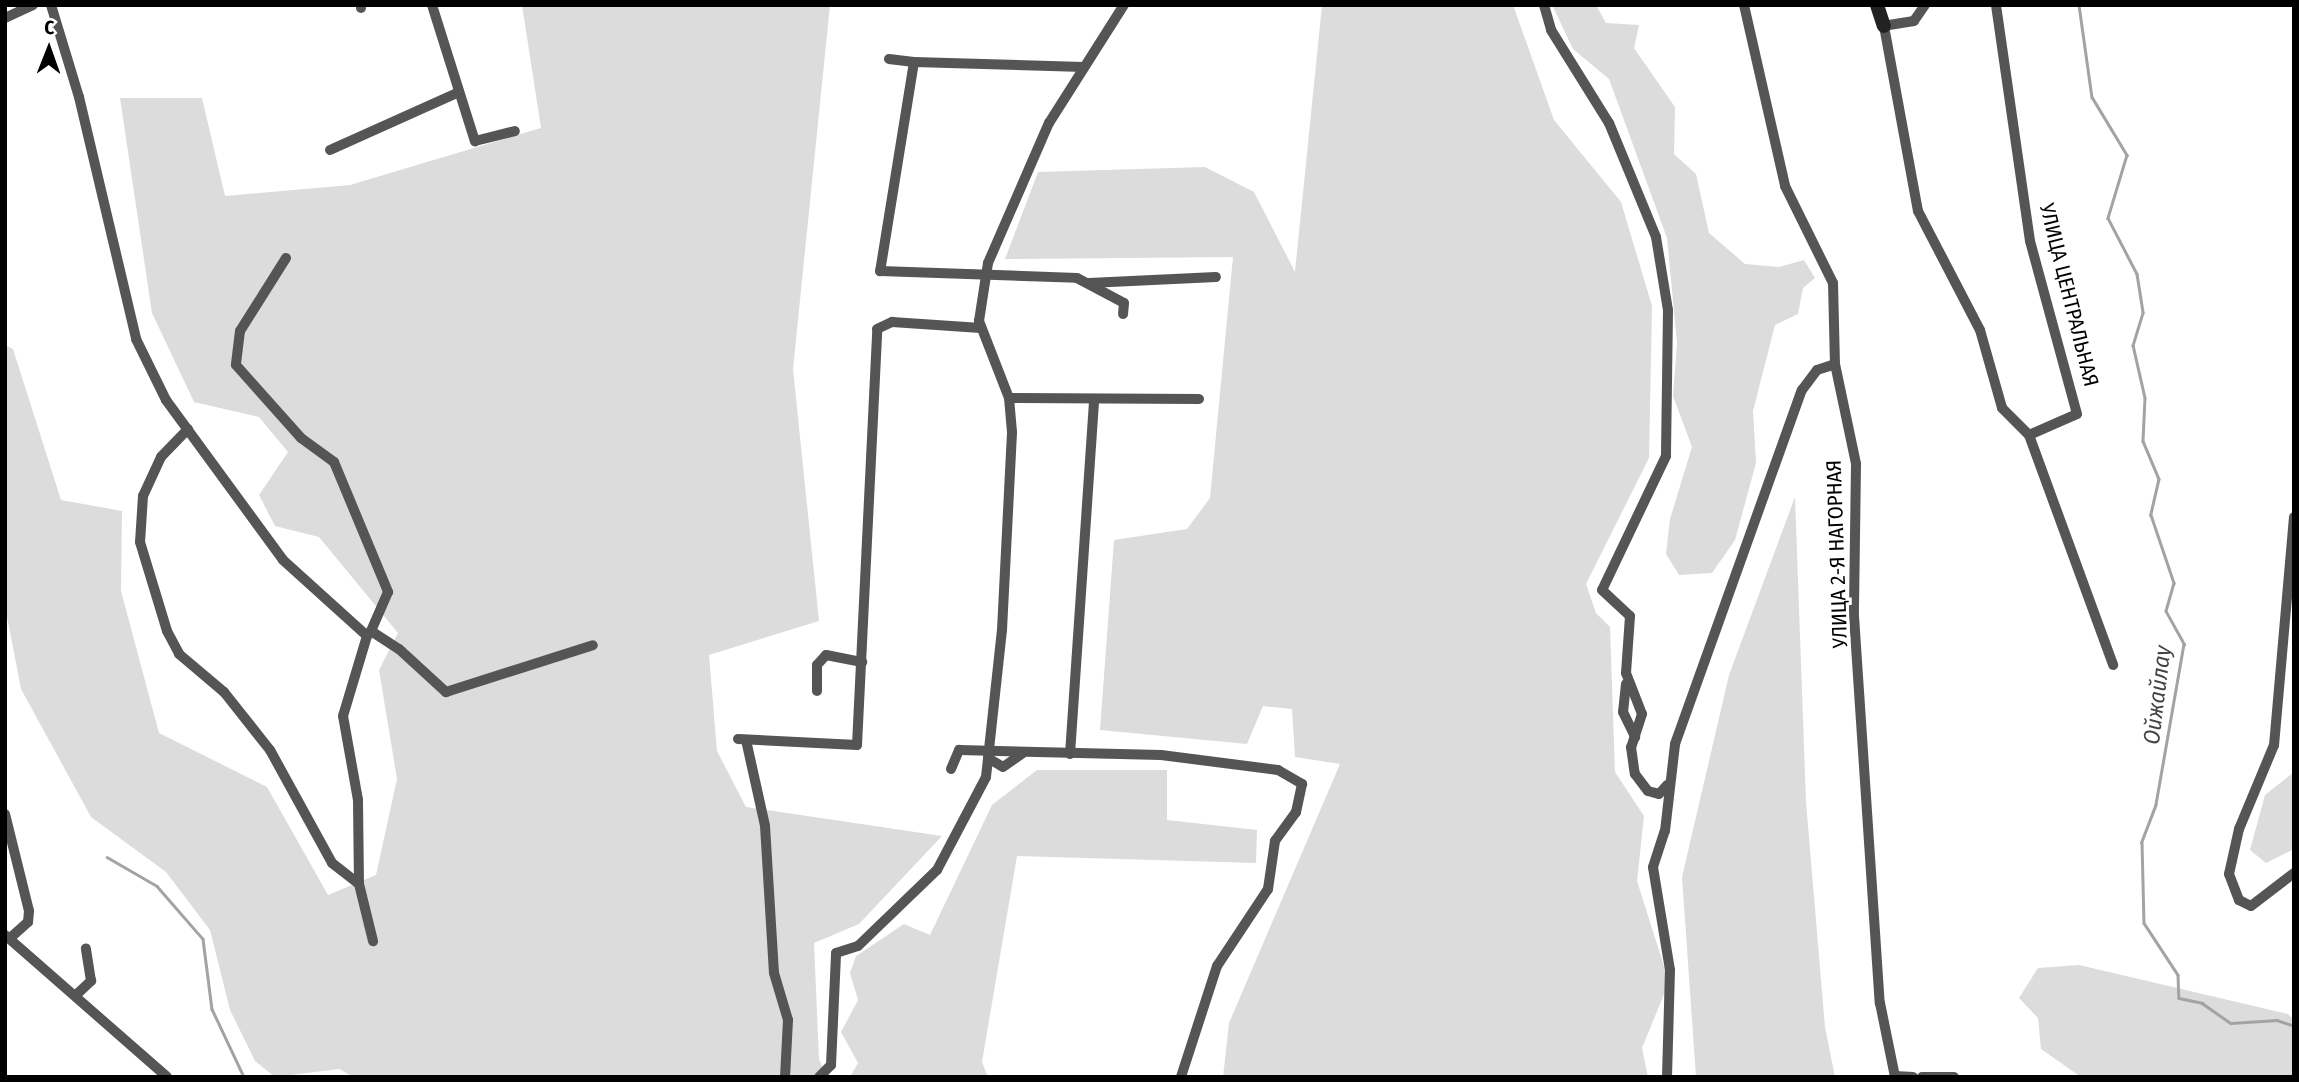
<!DOCTYPE html>
<html>
<head>
<meta charset="utf-8">
<style>
  body { margin:0 }
  #map { position:relative; width:2299px; height:1082px; overflow:hidden; background:#fff; font-family:"Fira Sans Condensed",sans-serif }
  div>[style] { position:absolute }
  .green>* { inset:0; background:#dcdcdc }
  .stream>* { height:2.5px; margin:-1.25px; padding:0 1.25px; transform-origin:1.25px; border-radius:1.25px; background:#a3a3a3 }
  .street>* { height:10px; margin:-5px; padding:0 5px; transform-origin:5px; border-radius:5px; background:#555 }
  .secondary>* { height:14px; margin:-7px; padding:0 7px; transform-origin:7px; border-radius:7px; background:#222 }
  span { translate:-50% -50%; white-space:nowrap; text-align:center; line-height:1.15; -webkit-text-stroke:6px #fff; paint-order:stroke }
  .street-label { font-size:21px; color:#000 }
  .water-label { font-size:23px; color:#444; font-style:italic }
  .frame { position:absolute; inset:0; border:7px solid #000; pointer-events:none }
  .north { position:absolute; left:14px; top:14px; width:70px; height:70px; -webkit-text-stroke:5px #fff; paint-order:stroke; rotate:1deg; font-size:19px; font-weight:700; line-height:28px; text-align:center; color:#000 }
  .north::after { content:''; display:block; margin:auto; width:24px; height:32px; background:#000; clip-path:polygon(50% 0,100% 100%,50% 72%,0 100%) }
</style>
</head>
<body>
<div id="map">
  <div class="green">
    <div style="clip-path:polygon(522px 5px,830px 5px,793px 369px,819px 621px,709px 655px,717px 751px,746px 807px,942px 836px,859px 924px,814px 943px,819px 1059px,827px 1077px,354px 1077px,339px 1069px,275px 1077px,255px 1061px,230px 1010px,210px 930px,166px 872px,91px 817px,21px 689px,5px 606px,5px 345px,13px 349px,61px 500px,122px 511px,121px 591px,159px 733px,267px 787px,328px 895px,376px 875px,397px 779px,379px 670px,398px 633px,319px 537px,275px 526px,259px 495px,288px 452px,259px 417px,194px 402px,152px 313px,120px 98px,202px 98px,225px 196px,350px 185px,541px 128px)"></div>
    <div style="clip-path:polygon(1322px 5px,1513px 5px,1554px 120px,1621px 202px,1652px 306px,1649px 458px,1586px 584px,1596px 613px,1610px 627px,1615px 772px,1644px 816px,1637px 881px,1669px 982px,1642px 1048px,1648px 1077px,1223px 1077px,1229px 1023px,1340px 764px,1295px 757px,1292px 709px,1263px 706px,1247px 744px,1100px 730px,1114px 540px,1187px 529px,1210px 498px,1233px 257px,1005px 259px,1038px 172px,1205px 167px,1254px 192px,1295px 272px)"></div>
    <div style="clip-path:polygon(1552px 5px,1596px 5px,1606px 23px,1639px 25px,1634px 48px,1675px 107px,1674px 154px,1696px 174px,1709px 233px,1745px 264px,1779px 267px,1804px 260px,1815px 278px,1803px 288px,1798px 314px,1775px 325px,1753px 411px,1756px 463px,1735px 540px,1712px 573px,1679px 575px,1666px 554px,1670px 519px,1692px 447px,1673px 396px,1677px 343px,1667px 238px,1609px 79px,1573px 49px)"></div>
    <div style="clip-path:polygon(1795px 497px,1806px 802px,1825px 1027px,1835px 1077px,1696px 1077px,1682px 877px,1729px 675px)"></div>
    <div style="clip-path:polygon(1037px 770px,1167px 770px,1167px 820px,1257px 830px,1256px 863px,1017px 856px,982px 1062px,988px 1077px,850px 1077px,858px 1063px,841px 1032px,858px 1000px,850px 973px,856px 956px,904px 924px,930px 935px,992px 805px)"></div>
    <div style="clip-path:polygon(2294px 772px,2294px 849px,2266px 863px,2250px 850px,2265px 795px)"></div>
    <div style="clip-path:polygon(2079px 965px,2288px 1014px,2294px 1020px,2294px 1077px,2081px 1077px,2041px 1049px,2038px 1018px,2019px 998px,2038px 968px)"></div>
  </div>
  <div class="stream">
    <div style="left:2079px;top:5px;width:93px;rotate:82deg"></div>
    <div style="left:2092px;top:97px;width:68px;rotate:58.9deg"></div>
    <div style="left:2127px;top:155px;width:66px;rotate:106.8deg"></div>
    <div style="left:2108px;top:218px;width:63px;rotate:62.6deg"></div>
    <div style="left:2137px;top:274px;width:39px;rotate:81deg"></div>
    <div style="left:2143px;top:313px;width:34px;rotate:107deg"></div>
    <div style="left:2133px;top:345px;width:54px;rotate:77.2deg"></div>
    <div style="left:2145px;top:398px;width:43px;rotate:92.7deg"></div>
    <div style="left:2143px;top:441px;width:41px;rotate:67.2deg"></div>
    <div style="left:2159px;top:479px;width:37px;rotate:103deg"></div>
    <div style="left:2151px;top:515px;width:72px;rotate:71.3deg"></div>
    <div style="left:2174px;top:583px;width:29px;rotate:106deg"></div>
    <div style="left:2166px;top:611px;width:38px;rotate:61deg"></div>
    <div style="left:2184px;top:644px;width:163px;rotate:99.9deg"></div>
    <div style="left:2156px;top:805px;width:40px;rotate:111deg"></div>
    <div style="left:2142px;top:842px;width:81px;rotate:88.6deg"></div>
    <div style="left:2144px;top:923px;width:62px;rotate:56.8deg"></div>
    <div style="left:2178px;top:975px;width:23px;rotate:88deg"></div>
    <div style="left:2179px;top:998px;width:24px;rotate:12deg"></div>
    <div style="left:2202px;top:1003px;width:35px;rotate:35deg"></div>
    <div style="left:2231px;top:1023px;width:46px;rotate:-3.7deg"></div>
    <div style="left:2277px;top:1020px;width:18px;rotate:19deg"></div>
    <div style="left:107px;top:857px;width:58px;rotate:30.1deg"></div>
    <div style="left:157px;top:886px;width:70px;rotate:49deg"></div>
    <div style="left:203px;top:939px;width:71px;rotate:82.7deg"></div>
    <div style="left:212px;top:1009px;width:75px;rotate:64.8deg"></div>
  </div>
  <div class="street">
    <div style="left:51px;top:5px;width:96px;rotate:73.1deg"></div>
    <div style="left:79px;top:97px;width:249px;rotate:76.7deg"></div>
    <div style="left:136px;top:339px;width:68px;rotate:63.8deg"></div>
    <div style="left:166px;top:400px;width:198px;rotate:53.8deg"></div>
    <div style="left:283px;top:560px;width:113px;rotate:42.1deg"></div>
    <div style="left:367px;top:636px;width:6px;rotate:-51deg"></div>
    <div style="left:371px;top:631px;width:33px;rotate:33deg"></div>
    <div style="left:399px;top:649px;width:64px;rotate:42.5deg"></div>
    <div style="left:446px;top:692px;width:154px;rotate:-17.7deg"></div>
    <div style="left:432px;top:5px;width:143px;rotate:72.5deg"></div>
    <div style="left:475px;top:141px;width:41px;rotate:-14deg"></div>
    <div style="left:1544px;top:5px;width:26px;rotate:74deg"></div>
    <div style="left:1551px;top:30px;width:110px;rotate:58.1deg"></div>
    <div style="left:1609px;top:123px;width:123px;rotate:67.6deg"></div>
    <div style="left:1656px;top:237px;width:74px;rotate:80.7deg"></div>
    <div style="left:1668px;top:310px;width:146px;rotate:90.8deg"></div>
    <div style="left:1666px;top:456px;width:148px;rotate:115.5deg"></div>
    <div style="left:1602px;top:590px;width:38px;rotate:43deg"></div>
    <div style="left:1630px;top:616px;width:57px;rotate:94deg"></div>
    <div style="left:1626px;top:673px;width:44px;rotate:68.7deg"></div>
    <div style="left:1642px;top:714px;width:35px;rotate:108deg"></div>
    <div style="left:1631px;top:747px;width:27px;rotate:82deg"></div>
    <div style="left:1635px;top:774px;width:21px;rotate:53deg"></div>
    <div style="left:1648px;top:791px;width:11px;rotate:15deg"></div>
    <div style="left:1659px;top:794px;width:12px;rotate:-48deg"></div>
    <div style="left:1744px;top:5px;width:186px;rotate:77.2deg"></div>
    <div style="left:1785px;top:186px;width:108px;rotate:63.7deg"></div>
    <div style="left:1833px;top:283px;width:81px;rotate:88.6deg"></div>
    <div style="left:1835px;top:364px;width:102px;rotate:78.1deg"></div>
    <div style="left:1856px;top:464px;width:152px;rotate:90.8deg"></div>
    <div style="left:1854px;top:616px;width:388px;rotate:86.2deg"></div>
    <div style="left:1880px;top:1003px;width:76px;rotate:78.5deg"></div>
    <div style="left:1925px;top:5px;width:19px;rotate:125deg"></div>
    <div style="left:1914px;top:21px;width:30px;rotate:171deg"></div>
    <div style="left:1884px;top:26px;width:188px;rotate:79.6deg"></div>
    <div style="left:1918px;top:211px;width:134px;rotate:62.5deg"></div>
    <div style="left:1980px;top:330px;width:81px;rotate:74.2deg"></div>
    <div style="left:2002px;top:408px;width:38px;rotate:45deg"></div>
    <div style="left:2029px;top:435px;width:52px;rotate:-23.6deg"></div>
    <div style="left:2077px;top:414px;width:179px;rotate:-105.2deg"></div>
    <div style="left:2030px;top:241px;width:238px;rotate:-98.2deg"></div>
    <div style="left:361px;top:8px;width:3px;rotate:-90deg"></div>
    <div style="left:5px;top:18px;width:31px;rotate:-25deg"></div>
    <div style="left:889px;top:59px;width:25px;rotate:7deg"></div>
    <div style="left:1084px;top:67px;width:170px;rotate:-178.3deg"></div>
    <div style="left:914px;top:62px;width:212px;rotate:99.2deg"></div>
    <div style="left:880px;top:271px;width:197px;rotate:2deg"></div>
    <div style="left:1077px;top:278px;width:53px;rotate:28deg"></div>
    <div style="left:1124px;top:303px;width:11px;rotate:95deg"></div>
    <div style="left:330px;top:150px;width:141px;rotate:-24.2deg"></div>
    <div style="left:286px;top:258px;width:86px;rotate:122.2deg"></div>
    <div style="left:240px;top:331px;width:34px;rotate:97deg"></div>
    <div style="left:236px;top:365px;width:98px;rotate:48.3deg"></div>
    <div style="left:301px;top:438px;width:41px;rotate:36deg"></div>
    <div style="left:334px;top:462px;width:141px;rotate:67.4deg"></div>
    <div style="left:388px;top:592px;width:43px;rotate:113.6deg"></div>
    <div style="left:1089px;top:283px;width:127px;rotate:-2.7deg"></div>
    <div style="left:1009px;top:398px;width:190px;rotate:0.3deg"></div>
    <div style="left:188px;top:429px;width:39px;rotate:134deg"></div>
    <div style="left:161px;top:457px;width:43px;rotate:114.8deg"></div>
    <div style="left:143px;top:496px;width:46px;rotate:93.7deg"></div>
    <div style="left:140px;top:542px;width:93px;rotate:73.1deg"></div>
    <div style="left:167px;top:631px;width:26px;rotate:62deg"></div>
    <div style="left:179px;top:654px;width:59px;rotate:40.2deg"></div>
    <div style="left:224px;top:692px;width:74px;rotate:51.6deg"></div>
    <div style="left:270px;top:750px;width:129px;rotate:61.2deg"></div>
    <div style="left:332px;top:863px;width:34px;rotate:38deg"></div>
    <div style="left:359px;top:884px;width:84px;rotate:-90.7deg"></div>
    <div style="left:358px;top:800px;width:85px;rotate:-100.1deg"></div>
    <div style="left:343px;top:716px;width:84px;rotate:-73.3deg"></div>
    <div style="left:2029px;top:435px;width:245px;rotate:69.9deg"></div>
    <div style="left:2294px;top:517px;width:229px;rotate:95deg"></div>
    <div style="left:2274px;top:745px;width:91px;rotate:112.6deg"></div>
    <div style="left:2239px;top:829px;width:46px;rotate:102.5deg"></div>
    <div style="left:2229px;top:874px;width:28px;rotate:69deg"></div>
    <div style="left:2239px;top:900px;width:13px;rotate:27deg"></div>
    <div style="left:2251px;top:906px;width:54px;rotate:-37.5deg"></div>
    <div style="left:1626px;top:684px;width:28px;rotate:96deg"></div>
    <div style="left:1623px;top:712px;width:28px;rotate:64deg"></div>
    <div style="left:817px;top:691px;width:26px;rotate:-90deg"></div>
    <div style="left:817px;top:665px;width:13px;rotate:-48deg"></div>
    <div style="left:826px;top:655px;width:37px;rotate:11deg"></div>
    <div style="left:738px;top:739px;width:119px;rotate:2.9deg"></div>
    <div style="left:857px;top:745px;width:416px;rotate:-87.2deg"></div>
    <div style="left:877px;top:329px;width:17px;rotate:-25deg"></div>
    <div style="left:892px;top:322px;width:89px;rotate:3.9deg"></div>
    <div style="left:746px;top:740px;width:88px;rotate:77.5deg"></div>
    <div style="left:765px;top:826px;width:147px;rotate:86.5deg"></div>
    <div style="left:774px;top:973px;width:49px;rotate:73.4deg"></div>
    <div style="left:788px;top:1020px;width:57px;rotate:93deg"></div>
    <div style="left:1070px;top:754px;width:356px;rotate:-86.1deg"></div>
    <div style="left:988px;top:758px;width:17px;rotate:31deg"></div>
    <div style="left:1003px;top:767px;width:24px;rotate:-35deg"></div>
    <div style="left:951px;top:769px;width:21px;rotate:-67deg"></div>
    <div style="left:959px;top:750px;width:202px;rotate:1.4deg"></div>
    <div style="left:1161px;top:755px;width:118px;rotate:7.3deg"></div>
    <div style="left:1278px;top:770px;width:28px;rotate:30deg"></div>
    <div style="left:1302px;top:784px;width:29px;rotate:102deg"></div>
    <div style="left:1296px;top:812px;width:36px;rotate:126deg"></div>
    <div style="left:1275px;top:841px;width:49px;rotate:98.3deg"></div>
    <div style="left:1268px;top:889px;width:92px;rotate:123.5deg"></div>
    <div style="left:1217px;top:966px;width:117px;rotate:108deg"></div>
    <div style="left:5px;top:814px;width:100px;rotate:76.1deg"></div>
    <div style="left:29px;top:911px;width:11px;rotate:95deg"></div>
    <div style="left:28px;top:922px;width:24px;rotate:138deg"></div>
    <div style="left:359px;top:884px;width:59px;rotate:76.2deg"></div>
    <div style="left:5px;top:935px;width:215px;rotate:41.2deg"></div>
    <div style="left:76px;top:995px;width:21px;rotate:-43deg"></div>
    <div style="left:91px;top:981px;width:33px;rotate:-99deg"></div>
    <div style="left:1895px;top:1076px;width:18px;rotate:3deg"></div>
    <div style="left:819px;top:1077px;width:17px;rotate:-45deg"></div>
    <div style="left:831px;top:1065px;width:112px;rotate:-87.4deg"></div>
    <div style="left:836px;top:953px;width:23px;rotate:-18deg"></div>
    <div style="left:858px;top:946px;width:110px;rotate:-43.9deg"></div>
    <div style="left:937px;top:870px;width:105px;rotate:-62.2deg"></div>
    <div style="left:986px;top:777px;width:148px;rotate:-83.8deg"></div>
    <div style="left:1002px;top:630px;width:198px;rotate:-87.1deg"></div>
    <div style="left:1012px;top:432px;width:34px;rotate:-95deg"></div>
    <div style="left:1009px;top:398px;width:83px;rotate:-111.3deg"></div>
    <div style="left:979px;top:321px;width:59px;rotate:-81.2deg"></div>
    <div style="left:988px;top:263px;width:153px;rotate:-66.5deg"></div>
    <div style="left:1049px;top:123px;width:140px;rotate:-57.6deg"></div>
    <div style="left:1667px;top:1077px;width:107px;rotate:-88.4deg"></div>
    <div style="left:1670px;top:970px;width:104px;rotate:-99.4deg"></div>
    <div style="left:1653px;top:867px;width:38px;rotate:-72deg"></div>
    <div style="left:1665px;top:831px;width:88px;rotate:-83.4deg"></div>
    <div style="left:1675px;top:744px;width:376px;rotate:-70.3deg"></div>
    <div style="left:1802px;top:390px;width:25px;rotate:-53deg"></div>
    <div style="left:1817px;top:370px;width:19px;rotate:-18deg"></div>
    <div style="left:1922px;top:1077px;width:32px"></div>
  </div>
  <div class="secondary">
    <div style="left:1877px;top:5px;width:22px;rotate:72deg"></div>
  </div>
  <div class="street-label">
    <span style="left:2069px;top:295px;rotate:76deg">УЛИЦА ЦЕНТРАЛЬНАЯ</span>
    <span style="left:1837px;top:554px;rotate:-92deg">УЛИЦА 2-Я НАГОРНАЯ</span>
  </div>
  <div class="water-label">
    <span style="left:2157px;top:695px;rotate:-83deg">Ойжайлау</span>
  </div>
  <div class="frame"></div>
  <div class="north">С</div>
</div>
</body>
</html>
